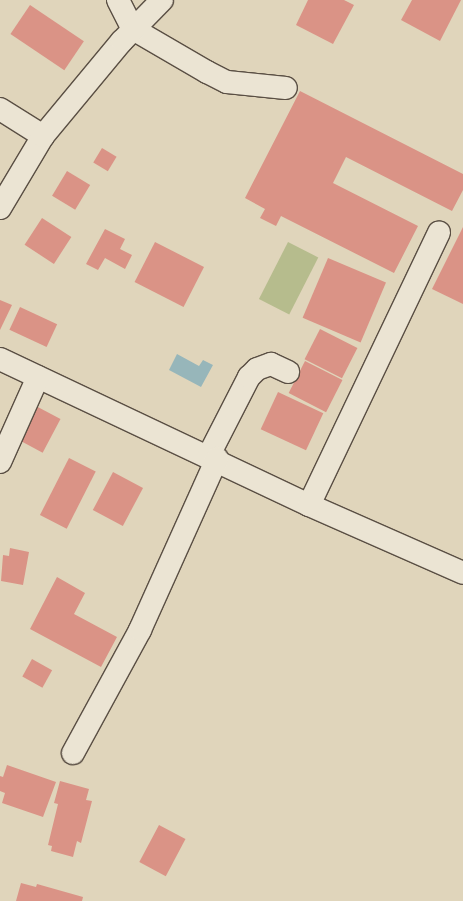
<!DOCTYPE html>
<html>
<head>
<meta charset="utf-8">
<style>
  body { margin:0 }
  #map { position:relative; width:463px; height:901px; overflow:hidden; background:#e0d5bb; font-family:Alegreya,serif }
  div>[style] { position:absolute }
  .green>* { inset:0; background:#b6bc8d; transform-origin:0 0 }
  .water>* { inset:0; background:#97b6ba }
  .building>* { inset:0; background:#da9386; transform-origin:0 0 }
  .roads { filter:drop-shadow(1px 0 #5a4f44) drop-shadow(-1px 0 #5a4f44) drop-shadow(0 1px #5a4f44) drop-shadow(0 -1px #5a4f44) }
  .minor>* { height:22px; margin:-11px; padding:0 11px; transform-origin:11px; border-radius:11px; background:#ebe4d3 }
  span { translate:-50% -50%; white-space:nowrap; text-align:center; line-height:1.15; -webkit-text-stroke:5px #ebe4d3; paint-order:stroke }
</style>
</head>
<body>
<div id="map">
  <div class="green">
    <div style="left:288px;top:242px;width:34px;height:64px;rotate:27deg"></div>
  </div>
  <div class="water">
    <div style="clip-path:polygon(177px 354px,199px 366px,203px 360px,213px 365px,201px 387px,169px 370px)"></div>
  </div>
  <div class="building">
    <div style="clip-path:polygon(308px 0,344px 0,354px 5px,333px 44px,296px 25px)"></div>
    <div style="clip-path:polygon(412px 0,461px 0,440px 41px,401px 20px)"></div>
    <div style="left:30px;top:5px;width:65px;height:35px;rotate:34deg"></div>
    <div style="clip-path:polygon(300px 91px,463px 174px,463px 190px,452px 211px,346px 157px,333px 183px,418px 226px,394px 273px,281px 216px,276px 226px,260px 218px,265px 209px,245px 198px)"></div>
    <div style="left:102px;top:148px;width:17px;height:17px;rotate:31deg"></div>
    <div style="left:67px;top:171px;width:27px;height:29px;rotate:31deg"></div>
    <div style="left:42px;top:218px;width:35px;height:32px;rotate:33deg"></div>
    <div style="clip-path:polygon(463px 227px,463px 304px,432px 289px)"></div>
    <div style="clip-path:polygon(105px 229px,125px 239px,120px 249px,132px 255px,125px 269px,105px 258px,98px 270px,86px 264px)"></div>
    <div style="left:155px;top:242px;width:55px;height:45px;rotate:27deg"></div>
    <div style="left:328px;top:258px;width:63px;height:65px;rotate:23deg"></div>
    <div style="clip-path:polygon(0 300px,12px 305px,0 330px)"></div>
    <div style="left:20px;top:307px;width:41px;height:25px;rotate:25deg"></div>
    <div style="left:320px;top:329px;width:42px;height:34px;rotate:27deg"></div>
    <div style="left:305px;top:361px;width:42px;height:36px;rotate:27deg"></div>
    <div style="left:278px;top:392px;width:50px;height:41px;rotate:25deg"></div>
    <div style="left:34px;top:405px;width:30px;height:38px;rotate:28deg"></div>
    <div style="left:69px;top:458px;width:30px;height:64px;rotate:27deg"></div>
    <div style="left:113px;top:472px;width:34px;height:43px;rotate:28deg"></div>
    <div style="clip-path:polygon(10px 548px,29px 552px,23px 585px,1px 581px,3px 555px,9px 556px)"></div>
    <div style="clip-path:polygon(57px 577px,85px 593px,74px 614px,117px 637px,101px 667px,30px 629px)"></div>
    <div style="left:32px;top:659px;width:23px;height:20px;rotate:29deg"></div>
    <div style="clip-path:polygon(7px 765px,56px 782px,43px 817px,2px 803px,5px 793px,0 791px,0 776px,3px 777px)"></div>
    <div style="clip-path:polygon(60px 781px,89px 789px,86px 800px,92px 801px,81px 843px,77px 841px,73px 857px,51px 851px,52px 846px,48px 845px,58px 804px,54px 803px)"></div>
    <div style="left:159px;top:825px;width:30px;height:42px;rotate:28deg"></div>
    <div style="clip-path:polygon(21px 883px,36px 887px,37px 884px,83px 897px,82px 901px,16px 901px)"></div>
  </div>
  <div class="roads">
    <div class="minor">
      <div style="left:118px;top:0;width:33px;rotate:63deg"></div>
      <div style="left:133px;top:29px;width:86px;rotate:30.2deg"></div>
      <div style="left:207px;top:72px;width:22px;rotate:27deg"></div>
      <div style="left:227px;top:82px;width:59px;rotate:5.8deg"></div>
      <div style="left:0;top:109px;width:51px;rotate:32.1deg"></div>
      <div style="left:0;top:208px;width:84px;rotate:-59.2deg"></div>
      <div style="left:43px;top:136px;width:124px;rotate:-50.3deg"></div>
      <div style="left:122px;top:41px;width:57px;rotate:-45.7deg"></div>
      <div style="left:0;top:359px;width:342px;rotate:25.3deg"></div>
      <div style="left:309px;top:505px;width:168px;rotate:23.8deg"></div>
      <div style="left:209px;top:455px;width:88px;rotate:-62.9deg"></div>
      <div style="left:249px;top:377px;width:11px;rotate:-45deg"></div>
      <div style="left:257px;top:369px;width:15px;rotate:-20deg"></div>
      <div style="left:271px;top:364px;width:19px;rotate:25deg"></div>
      <div style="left:0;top:462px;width:93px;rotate:-65.9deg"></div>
      <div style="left:309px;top:505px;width:302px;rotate:-64.5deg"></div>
      <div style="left:73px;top:753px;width:140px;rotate:-61.4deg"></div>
      <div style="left:140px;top:630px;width:188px;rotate:-65.8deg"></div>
    </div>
  </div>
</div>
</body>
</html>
